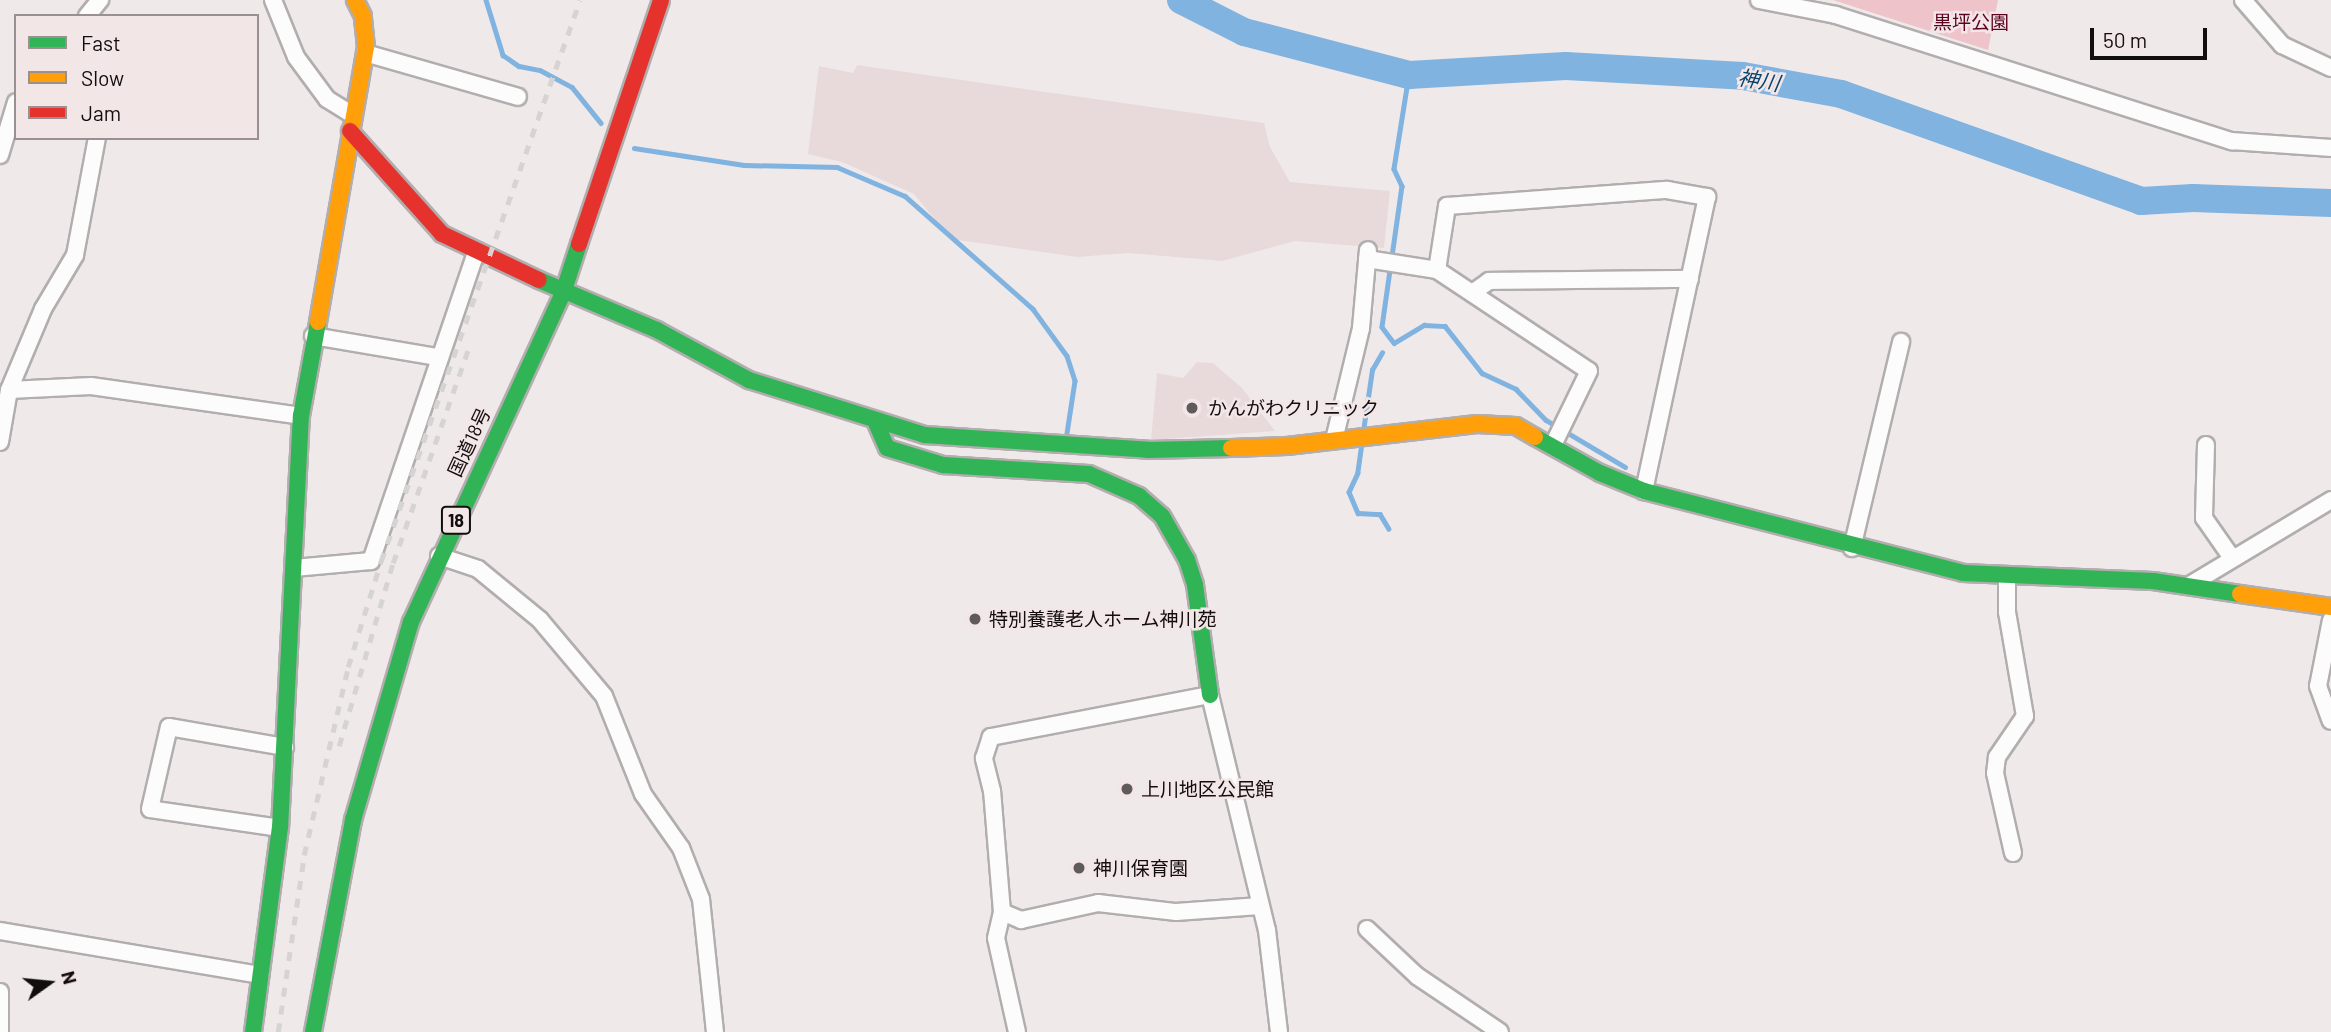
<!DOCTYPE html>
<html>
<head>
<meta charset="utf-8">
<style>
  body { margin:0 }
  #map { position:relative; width:2331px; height:1032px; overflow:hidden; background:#f0e9ea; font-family:Barlow,"Noto Sans JP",sans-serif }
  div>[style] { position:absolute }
  .built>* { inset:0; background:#e8dada }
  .green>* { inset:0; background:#eec4ca }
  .stream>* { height:4.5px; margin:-2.25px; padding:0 2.25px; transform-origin:2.25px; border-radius:2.25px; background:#80b3e0 }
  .river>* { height:28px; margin:-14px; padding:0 14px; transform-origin:14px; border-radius:14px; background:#80b3e0 }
  .roads { filter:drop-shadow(2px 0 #b2adae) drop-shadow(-2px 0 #b2adae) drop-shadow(0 2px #b2adae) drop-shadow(0 -2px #b2adae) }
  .street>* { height:16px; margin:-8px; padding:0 8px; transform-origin:8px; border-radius:8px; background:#fdfcfc }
  .fast>* { height:16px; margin:-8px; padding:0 8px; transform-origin:8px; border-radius:8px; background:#30b455 }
  .slow>* { height:16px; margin:-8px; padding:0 8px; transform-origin:8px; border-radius:8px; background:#ff9f0a }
  .jam>* { height:16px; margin:-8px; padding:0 8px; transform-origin:8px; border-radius:8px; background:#e5322d }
  .rail>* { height:4.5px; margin-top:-2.25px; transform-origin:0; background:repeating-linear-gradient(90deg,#d6d3d3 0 9px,transparent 0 18px) }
  .dots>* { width:19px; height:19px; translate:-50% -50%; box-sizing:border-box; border:4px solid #f3e6e7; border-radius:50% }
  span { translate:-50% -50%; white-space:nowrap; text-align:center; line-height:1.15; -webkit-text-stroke:5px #f3e6e7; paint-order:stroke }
  .shield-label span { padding:2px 5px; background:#f3e6e7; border:2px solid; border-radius:5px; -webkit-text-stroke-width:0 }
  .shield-label { font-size:18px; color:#120e0e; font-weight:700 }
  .park-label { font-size:19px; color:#5c011f }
  .poi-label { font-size:19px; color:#120e0e }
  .left { translate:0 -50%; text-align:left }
  .street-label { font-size:19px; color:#120e0e }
  .water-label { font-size:21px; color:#0a456e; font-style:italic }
  .legend { position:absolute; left:14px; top:14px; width:245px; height:126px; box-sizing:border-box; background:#f3e6e7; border:2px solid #999090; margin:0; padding:9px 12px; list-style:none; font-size:21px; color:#120e0e }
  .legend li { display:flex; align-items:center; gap:14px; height:35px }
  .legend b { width:35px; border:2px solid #999090 }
  .north { position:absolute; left:14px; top:948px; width:70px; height:70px; -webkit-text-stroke:5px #f3e6e7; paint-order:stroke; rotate:75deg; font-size:19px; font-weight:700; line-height:28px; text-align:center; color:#120e0e }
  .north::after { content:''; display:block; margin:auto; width:24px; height:32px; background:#120e0e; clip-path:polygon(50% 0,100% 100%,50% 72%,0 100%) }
  .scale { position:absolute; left:2090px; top:28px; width:117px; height:32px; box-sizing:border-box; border:4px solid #120e0e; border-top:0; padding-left:9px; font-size:21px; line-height:24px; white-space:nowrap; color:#120e0e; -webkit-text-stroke:5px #f3e6e7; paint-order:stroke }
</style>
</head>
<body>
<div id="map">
  <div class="built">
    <div style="clip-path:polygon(857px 65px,1264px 123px,1270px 147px,1290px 182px,1390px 191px,1384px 248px,1295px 241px,1222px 261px,1129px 253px,1077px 257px,951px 239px,914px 194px,842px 162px,808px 154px,819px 66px,853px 73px)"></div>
    <div style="clip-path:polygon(1197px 362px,1213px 363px,1242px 388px,1275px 431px,1151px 440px,1157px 373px,1183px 378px)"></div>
  </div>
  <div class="green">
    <div style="clip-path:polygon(1833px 0,1998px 0,1988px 50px)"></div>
  </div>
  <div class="stream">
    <div style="left:486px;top:0;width:58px;rotate:72.8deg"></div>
    <div style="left:503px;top:55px;width:19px;rotate:35deg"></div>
    <div style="left:519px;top:66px;width:21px;rotate:11deg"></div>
    <div style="left:540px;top:70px;width:36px;rotate:28deg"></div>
    <div style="left:572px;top:87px;width:46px;rotate:51.1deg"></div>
    <div style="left:1409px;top:75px;width:95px;rotate:99.1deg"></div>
    <div style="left:1394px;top:169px;width:19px;rotate:65deg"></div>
    <div style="left:1402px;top:186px;width:142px;rotate:98.1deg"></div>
    <div style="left:1382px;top:327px;width:20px;rotate:53deg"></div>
    <div style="left:1394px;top:343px;width:35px;rotate:-31deg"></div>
    <div style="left:1424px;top:325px;width:21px;rotate:3deg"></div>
    <div style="left:1445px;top:326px;width:60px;rotate:51.8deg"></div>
    <div style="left:1482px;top:373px;width:38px;rotate:25deg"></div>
    <div style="left:1516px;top:389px;width:43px;rotate:45.9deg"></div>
    <div style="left:1546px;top:420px;width:92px;rotate:30.7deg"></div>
    <div style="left:634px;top:148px;width:111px;rotate:8.8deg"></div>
    <div style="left:744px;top:165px;width:93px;rotate:1.2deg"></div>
    <div style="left:837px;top:167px;width:74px;rotate:23.1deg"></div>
    <div style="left:905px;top:196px;width:171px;rotate:41.4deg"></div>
    <div style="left:1033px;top:309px;width:58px;rotate:54.1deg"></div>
    <div style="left:1067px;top:356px;width:26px;rotate:72deg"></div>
    <div style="left:1075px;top:381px;width:53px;rotate:98.7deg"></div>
    <div style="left:1363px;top:431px;width:62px;rotate:-81.6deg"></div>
    <div style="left:1372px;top:370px;width:20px;rotate:-60deg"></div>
    <div style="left:1362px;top:443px;width:30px;rotate:98deg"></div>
    <div style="left:1358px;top:473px;width:21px;rotate:115deg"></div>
    <div style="left:1349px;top:492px;width:23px;rotate:67deg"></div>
    <div style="left:1358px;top:513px;width:22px;rotate:3deg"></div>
    <div style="left:1380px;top:514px;width:17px;rotate:59deg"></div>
  </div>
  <div class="river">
    <div style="left:1181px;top:0;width:71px;rotate:26.9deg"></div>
    <div style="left:1244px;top:32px;width:171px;rotate:14.6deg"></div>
    <div style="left:1409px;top:75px;width:157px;rotate:-3.3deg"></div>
    <div style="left:1566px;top:66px;width:177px;rotate:3.2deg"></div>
    <div style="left:1743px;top:76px;width:100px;rotate:10.4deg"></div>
    <div style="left:1841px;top:94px;width:319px;rotate:19.6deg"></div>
    <div style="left:2141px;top:201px;width:52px;rotate:-3.3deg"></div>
    <div style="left:2193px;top:198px;width:138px;rotate:2.1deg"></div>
  </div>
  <div class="roads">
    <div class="street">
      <div style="left:273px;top:0;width:61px;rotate:68deg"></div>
      <div style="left:296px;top:57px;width:52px;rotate:53.6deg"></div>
      <div style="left:327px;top:99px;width:28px;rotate:32deg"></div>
      <div style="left:1759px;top:0;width:78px;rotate:11deg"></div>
      <div style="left:1836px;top:15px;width:416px;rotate:17.7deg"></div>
      <div style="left:2232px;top:141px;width:99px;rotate:4deg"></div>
      <div style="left:2243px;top:0;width:60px;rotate:49.1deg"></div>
      <div style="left:2282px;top:45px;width:54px;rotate:25.1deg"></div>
      <div style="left:87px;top:16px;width:21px;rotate:-51deg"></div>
      <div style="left:365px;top:53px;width:159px;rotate:16deg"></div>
      <div style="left:0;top:155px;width:55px;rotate:-73.2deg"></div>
      <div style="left:1367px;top:259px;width:71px;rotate:8.9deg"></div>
      <div style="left:1437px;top:270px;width:182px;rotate:33.6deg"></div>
      <div style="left:1589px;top:371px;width:82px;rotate:115.9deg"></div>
      <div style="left:1437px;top:270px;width:65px;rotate:-81.1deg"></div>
      <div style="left:1447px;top:206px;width:221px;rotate:-4.2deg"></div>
      <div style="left:1667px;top:190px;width:41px;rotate:9.9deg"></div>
      <div style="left:1707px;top:197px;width:301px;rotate:102.1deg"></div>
      <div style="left:1472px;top:293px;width:21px;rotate:-35deg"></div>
      <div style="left:1489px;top:281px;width:201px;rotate:-0.6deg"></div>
      <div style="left:313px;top:336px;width:126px;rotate:9.6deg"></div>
      <div style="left:9px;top:390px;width:82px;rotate:-2.8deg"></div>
      <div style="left:91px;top:386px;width:212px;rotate:8.1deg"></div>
      <div style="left:1334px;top:440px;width:115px;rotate:-76.4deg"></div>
      <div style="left:1361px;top:328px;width:78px;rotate:-84.9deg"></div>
      <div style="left:0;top:442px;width:53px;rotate:-80.2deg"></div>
      <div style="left:9px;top:390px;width:88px;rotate:-67.2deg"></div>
      <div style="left:43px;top:309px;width:63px;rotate:-59.3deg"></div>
      <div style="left:75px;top:255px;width:119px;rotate:-79.4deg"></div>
      <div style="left:2206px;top:445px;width:73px;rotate:91.6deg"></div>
      <div style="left:2204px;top:518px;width:49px;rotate:55deg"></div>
      <div style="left:1852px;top:548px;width:212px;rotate:-76.6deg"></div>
      <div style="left:439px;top:556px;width:41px;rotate:18.4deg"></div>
      <div style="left:478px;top:569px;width:80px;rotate:39.4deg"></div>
      <div style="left:540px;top:620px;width:99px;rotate:49.9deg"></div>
      <div style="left:604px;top:696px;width:105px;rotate:68.3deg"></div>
      <div style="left:643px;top:794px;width:66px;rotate:54.9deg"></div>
      <div style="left:681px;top:848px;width:55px;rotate:68.6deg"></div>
      <div style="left:701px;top:899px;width:134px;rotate:84deg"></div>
      <div style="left:294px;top:568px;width:77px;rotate:-5.2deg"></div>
      <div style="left:371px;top:561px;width:325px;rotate:-71.2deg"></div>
      <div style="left:2007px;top:578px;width:34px;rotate:90deg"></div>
      <div style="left:2007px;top:612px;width:106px;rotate:80.2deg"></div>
      <div style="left:2025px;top:716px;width:50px;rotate:124.3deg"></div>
      <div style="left:1997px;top:757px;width:16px;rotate:97deg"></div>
      <div style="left:1995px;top:773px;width:82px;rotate:77.3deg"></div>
      <div style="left:2188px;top:586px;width:167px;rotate:-31deg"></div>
      <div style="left:2331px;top:620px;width:67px;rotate:101.1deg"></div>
      <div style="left:2318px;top:686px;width:37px;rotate:70deg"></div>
      <div style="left:280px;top:828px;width:131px;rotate:-171.7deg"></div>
      <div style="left:150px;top:809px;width:84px;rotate:-77deg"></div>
      <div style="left:169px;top:727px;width:118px;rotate:9.8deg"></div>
      <div style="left:1002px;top:912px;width:121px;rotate:-94.7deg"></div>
      <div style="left:992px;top:791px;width:34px;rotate:-104deg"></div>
      <div style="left:984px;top:758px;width:22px;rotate:-72deg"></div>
      <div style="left:991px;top:737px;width:223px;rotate:-10.9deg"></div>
      <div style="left:1210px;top:695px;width:242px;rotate:76.4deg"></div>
      <div style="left:1267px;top:930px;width:103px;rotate:83.3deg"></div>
      <div style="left:1367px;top:929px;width:69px;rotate:43.2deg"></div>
      <div style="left:1417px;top:976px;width:100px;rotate:34deg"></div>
      <div style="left:0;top:931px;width:264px;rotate:9.6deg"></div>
      <div style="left:0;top:992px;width:40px;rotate:90deg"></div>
      <div style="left:1017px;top:1032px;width:96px;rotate:-102.6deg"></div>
      <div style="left:996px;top:938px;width:27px;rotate:-77deg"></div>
      <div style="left:1002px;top:912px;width:21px;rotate:23deg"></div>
      <div style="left:1021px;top:920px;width:79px;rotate:-12.4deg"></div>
      <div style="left:1098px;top:903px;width:79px;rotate:6.6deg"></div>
      <div style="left:1176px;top:912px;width:84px;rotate:-4.1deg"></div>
    </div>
    <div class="fast">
      <div style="left:539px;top:280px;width:128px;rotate:23deg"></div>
      <div style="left:657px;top:330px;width:105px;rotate:28.5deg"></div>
      <div style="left:749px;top:380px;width:184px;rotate:17.4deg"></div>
      <div style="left:925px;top:435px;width:224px;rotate:3.8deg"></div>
      <div style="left:1148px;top:450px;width:83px;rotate:-1.4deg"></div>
      <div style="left:876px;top:423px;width:27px;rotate:66deg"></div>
      <div style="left:887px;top:448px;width:59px;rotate:16.9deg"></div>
      <div style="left:943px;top:465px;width:146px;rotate:3.5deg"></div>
      <div style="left:1089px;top:474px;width:55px;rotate:23.7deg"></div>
      <div style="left:1139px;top:496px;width:30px;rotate:41deg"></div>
      <div style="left:1162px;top:516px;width:51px;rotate:60.4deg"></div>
      <div style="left:1187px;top:560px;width:26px;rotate:72deg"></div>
      <div style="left:1195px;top:585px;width:111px;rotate:82.2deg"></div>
      <div style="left:1535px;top:437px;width:74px;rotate:29deg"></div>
      <div style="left:1600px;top:473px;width:48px;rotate:22.2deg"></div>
      <div style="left:1644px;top:491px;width:329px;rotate:14.4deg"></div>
      <div style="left:1963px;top:573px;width:190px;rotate:2.4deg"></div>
      <div style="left:2153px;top:581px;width:88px;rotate:8.5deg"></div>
      <div style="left:253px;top:1032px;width:206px;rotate:-82.5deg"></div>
      <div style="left:280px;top:828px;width:413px;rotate:-87.1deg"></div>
      <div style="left:301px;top:416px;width:96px;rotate:-79.7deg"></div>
      <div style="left:313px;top:1032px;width:216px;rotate:-79.3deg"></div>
      <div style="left:353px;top:820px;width:206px;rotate:-73.7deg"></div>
      <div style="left:411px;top:622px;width:362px;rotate:-65.2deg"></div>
      <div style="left:563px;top:293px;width:52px;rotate:-71.9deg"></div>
    </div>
    <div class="slow">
      <div style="left:318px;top:322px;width:279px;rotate:-80.1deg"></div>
      <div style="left:366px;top:47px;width:31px;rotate:-96deg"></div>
      <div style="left:363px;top:16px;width:18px;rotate:-117deg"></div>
      <div style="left:1231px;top:448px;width:56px;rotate:-2deg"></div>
      <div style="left:1287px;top:446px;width:191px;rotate:-6.6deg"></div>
      <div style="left:1477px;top:424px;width:39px;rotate:3deg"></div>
      <div style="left:1516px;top:426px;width:22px;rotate:30deg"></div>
      <div style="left:2240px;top:594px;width:92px;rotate:8.1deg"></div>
    </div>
    <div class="jam">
      <div style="left:350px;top:131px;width:138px;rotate:48.2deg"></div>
      <div style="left:442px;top:234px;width:107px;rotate:25.4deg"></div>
      <div style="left:579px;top:244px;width:257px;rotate:-71.4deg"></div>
    </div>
  </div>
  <div class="rail">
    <div style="left:339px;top:746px;width:191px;rotate:-73.6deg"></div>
    <div style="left:393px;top:563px;width:232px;rotate:-70.6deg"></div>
    <div style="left:278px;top:1032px;width:179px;rotate:-81.6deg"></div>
    <div style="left:304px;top:855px;width:193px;rotate:-76.8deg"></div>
    <div style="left:348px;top:667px;width:111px;rotate:-72.7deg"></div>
    <div style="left:381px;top:561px;width:595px;rotate:-70.47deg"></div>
  </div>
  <div class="dots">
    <div style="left:1192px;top:408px;background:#605b5b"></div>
    <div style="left:975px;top:619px;background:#605b5b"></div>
    <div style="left:1127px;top:789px;background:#605b5b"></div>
    <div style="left:1079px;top:868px;background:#605b5b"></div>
  </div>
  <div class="shield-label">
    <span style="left:456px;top:520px">18</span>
  </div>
  <div class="park-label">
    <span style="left:1971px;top:22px">黒坪公園</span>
  </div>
  <div class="poi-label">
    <span class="left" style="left:1208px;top:408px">かんがわクリニック</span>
    <span class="left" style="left:989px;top:619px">特別養護老人ホーム神川苑</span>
    <span class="left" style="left:1141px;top:789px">上川地区公民館</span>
    <span class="left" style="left:1093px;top:868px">神川保育園</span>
  </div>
  <div class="street-label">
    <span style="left:469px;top:442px;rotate:-65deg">国道18号</span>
  </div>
  <div class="water-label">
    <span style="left:1759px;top:80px;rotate:9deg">神川</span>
  </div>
  <ul class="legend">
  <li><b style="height:9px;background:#30b455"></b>Fast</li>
  <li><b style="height:9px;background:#ff9f0a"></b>Slow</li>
  <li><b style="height:9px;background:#e5322d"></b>Jam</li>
  </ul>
  <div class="north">N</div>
  <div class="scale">50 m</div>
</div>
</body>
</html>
